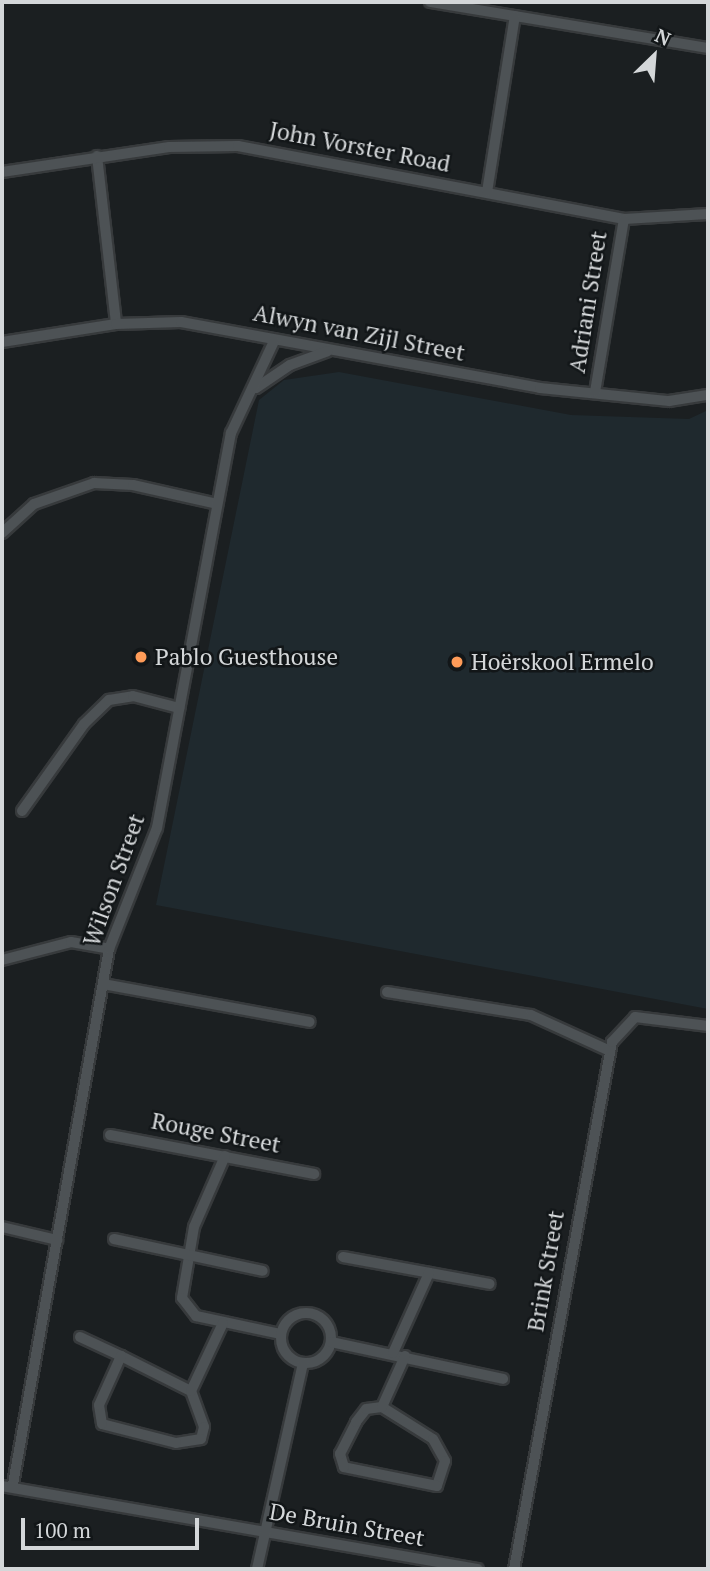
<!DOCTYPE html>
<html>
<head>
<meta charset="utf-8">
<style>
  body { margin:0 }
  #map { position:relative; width:710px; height:1571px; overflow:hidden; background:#1b1f21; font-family:"PT Serif",serif }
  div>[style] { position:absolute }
  .built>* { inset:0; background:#1f292e }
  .roads { filter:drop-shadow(2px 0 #373a3c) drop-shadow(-2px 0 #373a3c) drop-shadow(0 2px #373a3c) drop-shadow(0 -2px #373a3c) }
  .minor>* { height:10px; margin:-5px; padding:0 5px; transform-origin:5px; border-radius:5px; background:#4d5255 }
  .minor>.ring { margin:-5px; padding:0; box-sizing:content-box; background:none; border:10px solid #4d5255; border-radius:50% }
  .dots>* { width:19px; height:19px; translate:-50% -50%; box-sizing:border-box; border:4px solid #121618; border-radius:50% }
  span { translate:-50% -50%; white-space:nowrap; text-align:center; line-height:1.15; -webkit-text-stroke:5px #121618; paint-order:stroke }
  .street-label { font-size:23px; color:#d4d7d9 }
  .poi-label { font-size:23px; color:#d4d7d9 }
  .left { translate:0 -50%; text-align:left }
  .frame { position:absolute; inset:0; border:4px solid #d4d7d9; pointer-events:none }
  .north { position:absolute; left:619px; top:21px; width:70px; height:70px; -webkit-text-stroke:5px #121618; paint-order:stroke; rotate:25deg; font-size:19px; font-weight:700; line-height:28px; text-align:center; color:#d4d7d9 }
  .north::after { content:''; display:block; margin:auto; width:24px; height:32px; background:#d4d7d9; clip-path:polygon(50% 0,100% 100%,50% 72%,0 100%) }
  .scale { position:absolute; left:21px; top:1518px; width:178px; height:32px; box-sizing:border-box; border:4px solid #d4d7d9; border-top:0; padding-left:9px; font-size:21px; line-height:24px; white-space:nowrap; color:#d4d7d9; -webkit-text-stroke:5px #121618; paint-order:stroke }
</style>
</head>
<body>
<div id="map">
  <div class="built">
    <div style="clip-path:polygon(339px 372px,571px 415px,689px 419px,708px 410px,708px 1009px,156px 905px,259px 400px,284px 380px)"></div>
  </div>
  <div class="roads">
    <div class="minor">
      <div style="left:430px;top:2px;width:282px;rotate:9.4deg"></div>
      <div style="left:97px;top:156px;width:169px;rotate:83.5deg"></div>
      <div style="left:2px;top:172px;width:169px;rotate:-8.5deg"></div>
      <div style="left:169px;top:147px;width:69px;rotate:-0.8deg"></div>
      <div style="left:238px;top:146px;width:393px;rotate:10.7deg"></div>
      <div style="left:624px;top:219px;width:84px;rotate:-3.4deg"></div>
      <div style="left:487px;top:192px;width:178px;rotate:-81deg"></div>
      <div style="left:2px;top:342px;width:115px;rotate:-9deg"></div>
      <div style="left:116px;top:324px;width:65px;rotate:-1.8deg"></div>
      <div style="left:181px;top:322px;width:365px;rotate:10.4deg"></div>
      <div style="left:540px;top:388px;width:130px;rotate:5.8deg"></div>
      <div style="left:669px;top:401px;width:39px;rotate:-9deg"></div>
      <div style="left:256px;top:388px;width:41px;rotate:-34.1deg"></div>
      <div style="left:290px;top:365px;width:40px;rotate:-20.2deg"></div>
      <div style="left:595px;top:392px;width:175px;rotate:-80.5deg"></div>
      <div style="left:2px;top:533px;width:43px;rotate:-42.2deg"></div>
      <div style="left:34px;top:504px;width:64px;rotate:-19.3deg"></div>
      <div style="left:94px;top:483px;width:39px;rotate:3deg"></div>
      <div style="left:133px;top:485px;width:86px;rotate:12.7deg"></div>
      <div style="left:22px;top:811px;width:107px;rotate:-54.5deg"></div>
      <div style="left:84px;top:724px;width:35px;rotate:-44deg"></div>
      <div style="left:109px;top:700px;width:24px;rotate:-9deg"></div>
      <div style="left:133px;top:696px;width:48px;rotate:14.6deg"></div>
      <div style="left:2px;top:960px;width:71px;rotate:-14.6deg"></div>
      <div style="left:71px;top:942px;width:39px;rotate:10deg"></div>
      <div style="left:103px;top:984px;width:210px;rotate:10.4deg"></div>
      <div style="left:387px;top:992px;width:146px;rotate:9.1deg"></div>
      <div style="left:531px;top:1015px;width:87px;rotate:24.5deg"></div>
      <div style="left:110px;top:1135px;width:208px;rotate:10.8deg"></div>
      <div style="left:225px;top:1156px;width:77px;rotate:113.6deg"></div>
      <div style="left:194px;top:1227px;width:72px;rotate:99.6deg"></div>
      <div style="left:182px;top:1298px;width:23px;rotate:52deg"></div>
      <div style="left:196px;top:1316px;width:87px;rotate:12deg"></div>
      <div style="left:2px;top:1227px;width:57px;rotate:13.3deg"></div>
      <div style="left:114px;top:1239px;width:152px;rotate:12.1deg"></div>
      <div style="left:343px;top:1257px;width:149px;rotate:10.4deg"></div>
      <div class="ring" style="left:281px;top:1313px;width:40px;height:40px"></div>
      <div style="left:80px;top:1337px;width:45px;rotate:24.9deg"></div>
      <div style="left:121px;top:1356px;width:78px;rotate:26.6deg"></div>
      <div style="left:191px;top:1391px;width:38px;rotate:70deg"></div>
      <div style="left:204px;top:1427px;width:12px;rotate:104deg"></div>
      <div style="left:201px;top:1439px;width:25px;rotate:171deg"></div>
      <div style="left:176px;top:1443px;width:76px;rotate:-165.6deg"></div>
      <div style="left:102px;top:1424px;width:19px;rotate:-99deg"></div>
      <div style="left:99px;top:1405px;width:54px;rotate:-65.8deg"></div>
      <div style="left:331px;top:1342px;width:176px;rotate:12.1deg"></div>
      <div style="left:393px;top:1353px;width:88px;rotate:-65.8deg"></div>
      <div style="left:191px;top:1391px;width:75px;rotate:-64.8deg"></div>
      <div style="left:382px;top:1407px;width:60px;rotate:32.1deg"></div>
      <div style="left:433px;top:1439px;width:25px;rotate:61deg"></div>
      <div style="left:445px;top:1461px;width:26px;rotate:108deg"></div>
      <div style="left:437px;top:1486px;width:95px;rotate:-168.5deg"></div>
      <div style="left:344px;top:1467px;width:14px;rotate:-107deg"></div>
      <div style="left:340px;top:1454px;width:36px;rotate:-63deg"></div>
      <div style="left:356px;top:1422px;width:16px;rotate:-52deg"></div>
      <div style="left:366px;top:1409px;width:16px;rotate:-7deg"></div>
      <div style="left:382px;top:1407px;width:56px;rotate:-65.7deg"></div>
      <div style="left:13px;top:1484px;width:544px;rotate:-79.83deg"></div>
      <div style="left:109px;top:949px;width:130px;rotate:-68.4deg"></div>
      <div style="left:157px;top:828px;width:402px;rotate:-79.4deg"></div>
      <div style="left:231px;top:433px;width:102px;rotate:-64.9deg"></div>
      <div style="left:2px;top:1486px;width:483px;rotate:9.9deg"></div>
      <div style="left:257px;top:1569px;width:211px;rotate:-77.4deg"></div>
      <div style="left:514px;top:1569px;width:536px;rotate:-79.47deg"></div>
      <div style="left:612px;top:1042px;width:34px;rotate:-47deg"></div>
      <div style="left:635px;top:1017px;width:74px;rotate:7deg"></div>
    </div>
  </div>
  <div class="dots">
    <div style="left:141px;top:657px;background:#fe9b58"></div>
    <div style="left:457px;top:662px;background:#fe9b58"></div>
  </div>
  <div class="street-label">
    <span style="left:360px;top:147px;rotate:11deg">John Vorster Road</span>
    <span style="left:588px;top:302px;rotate:-81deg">Adriani Street</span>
    <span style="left:359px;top:333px;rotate:11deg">Alwyn van Zijl Street</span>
    <span style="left:114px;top:880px;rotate:-70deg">Wilson Street</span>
    <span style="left:216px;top:1133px;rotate:11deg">Rouge Street</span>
    <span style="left:546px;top:1271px;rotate:-80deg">Brink Street</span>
    <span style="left:347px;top:1525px;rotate:10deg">De Bruin Street</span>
  </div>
  <div class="poi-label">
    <span class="left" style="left:155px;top:657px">Pablo Guesthouse</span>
    <span class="left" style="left:471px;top:662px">Hoërskool Ermelo</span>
  </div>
  <div class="frame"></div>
  <div class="north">N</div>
  <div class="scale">100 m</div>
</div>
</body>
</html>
